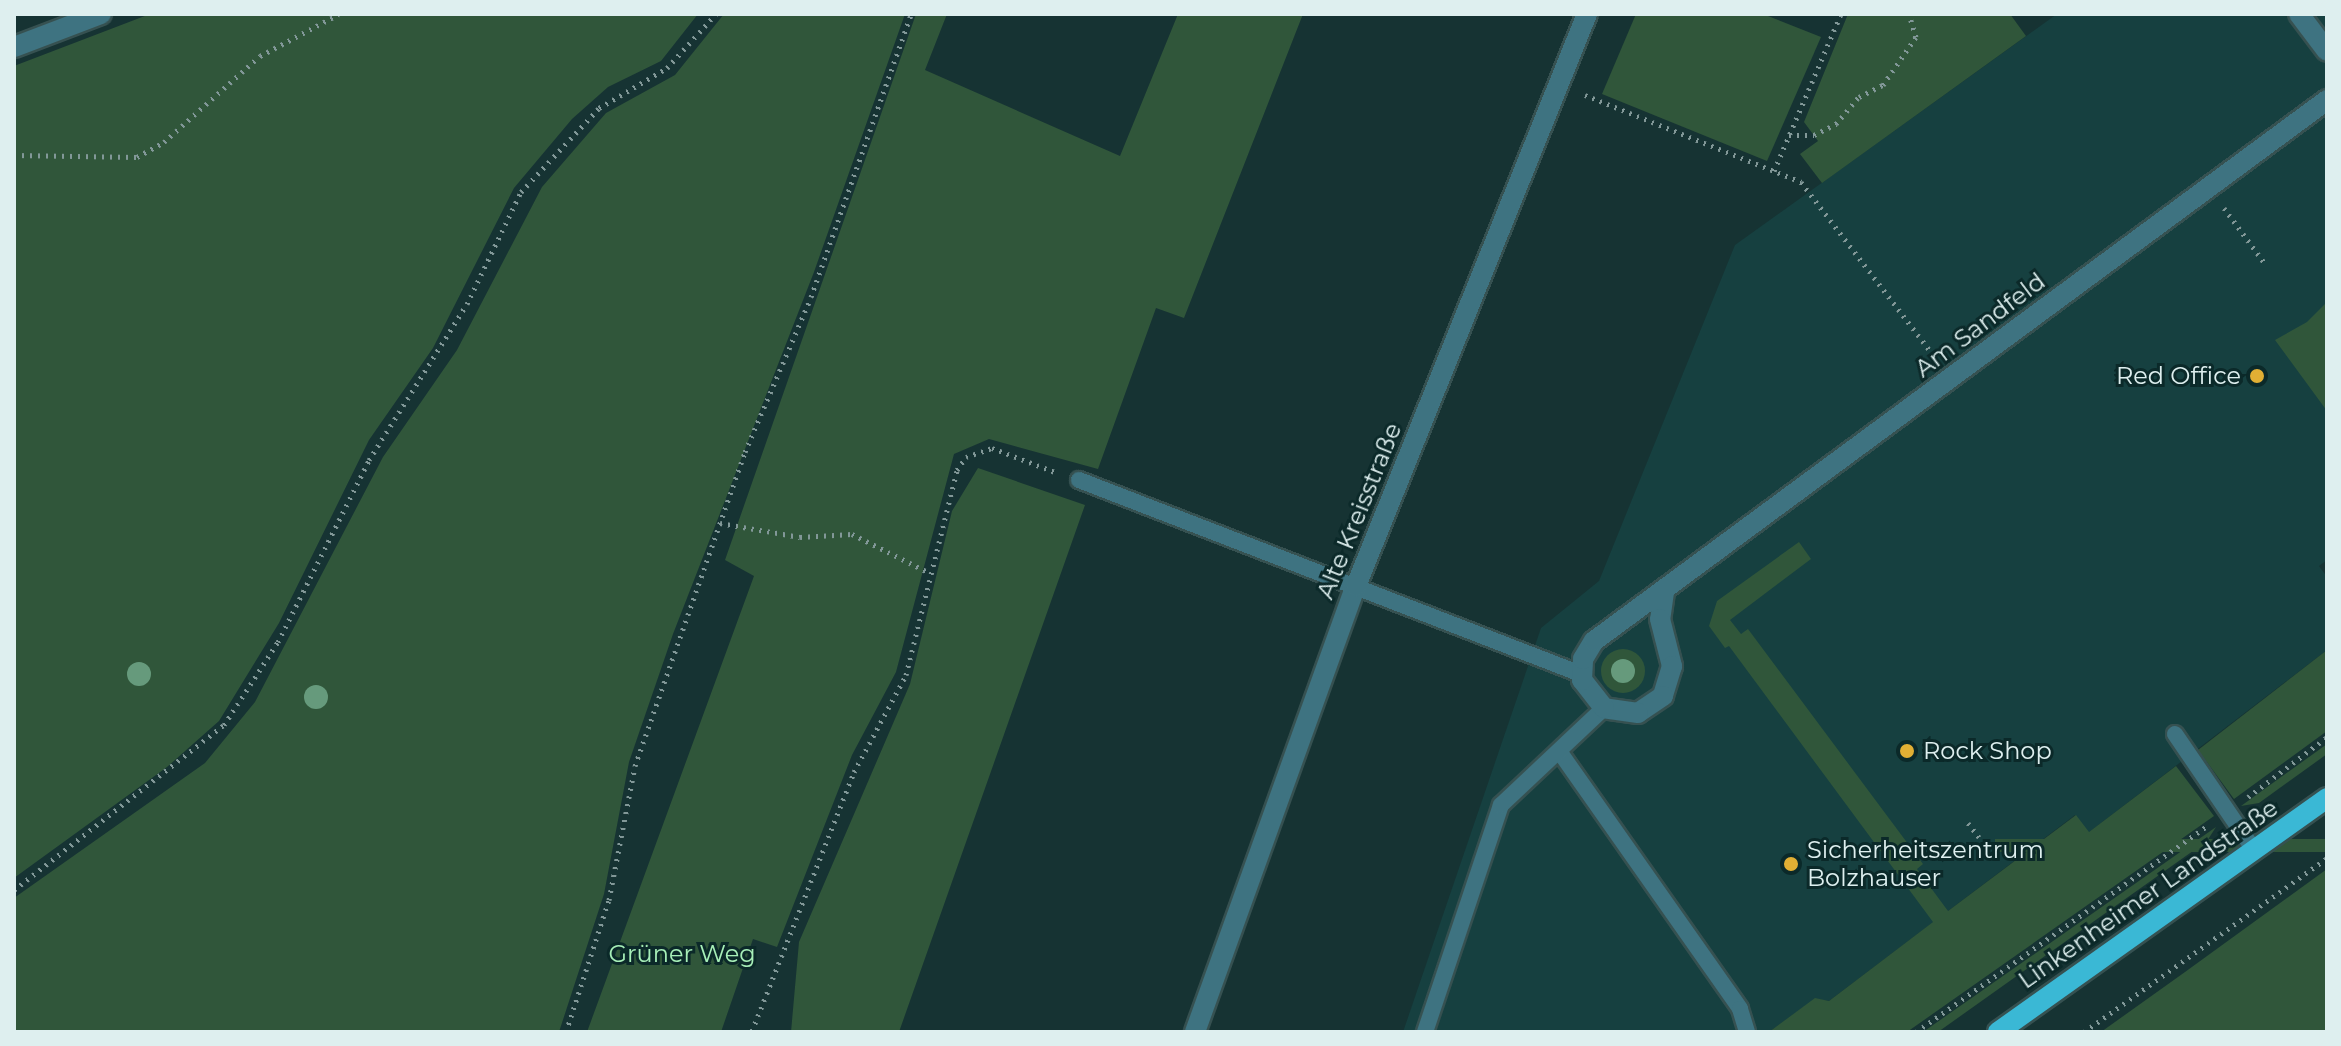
<!DOCTYPE html>
<html>
<head>
<meta charset="utf-8">
<style>
  body { margin:0 }
  #map { position:relative; width:2341px; height:1046px; overflow:hidden; background:#163333; font-family:Montserrat,sans-serif }
  div>[style] { position:absolute }
  .built>* { inset:0; background:#164040 }
  .green>* { inset:0; background:#30563a; transform-origin:0 0 }
  .round { border-radius:50% }
  .path>* { height:5px; margin-top:-2.5px; transform-origin:0; background:repeating-linear-gradient(90deg,#829898 0 2px,transparent 0 8px) }
  .roads { filter:drop-shadow(2px 0 #365151) drop-shadow(-2px 0 #365151) drop-shadow(0 2px #365151) drop-shadow(0 -2px #365151) }
  .service>* { height:16px; margin:-8px; padding:0 8px; transform-origin:8px; border-radius:8px; background:#3e7381 }
  .minor>* { height:20px; margin:-10px; padding:0 10px; transform-origin:10px; border-radius:10px; background:#3e7381 }
  .primary>* { height:20px; margin:-10px; padding:0 10px; transform-origin:10px; border-radius:10px; background:#3ab8d5 }
  .trees>* { width:24px; height:24px; margin:-12px; border-radius:50%; background:#669a7c }
  .dots>* { width:22px; height:22px; translate:-50% -50%; box-sizing:border-box; border:4px solid #0b2929; border-radius:50% }
  span { translate:-50% -50%; white-space:nowrap; text-align:center; line-height:1.15; -webkit-text-stroke:6px #0b2929; paint-order:stroke }
  .street-label { font-size:24px; color:#deefef }
  .poi-label { font-size:24px; color:#deefef }
  .right { translate:-100% -50%; text-align:right }
  .left { translate:0 -50%; text-align:left }
  .park-label { font-size:24px; color:#a7efb8 }
  .frame { position:absolute; inset:0; border:16px solid #deefef; pointer-events:none }
</style>
</head>
<body>
<div id="map">
  <div class="built">
    <div style="clip-path:polygon(2057px 14px,2327px 14px,2327px 560px,2319px 566px,2327px 577px,2327px 650px,2088px 833px,2075px 815px,1829px 1001px,1815px 999px,1769px 1032px,1403px 1032px,1541px 628px,1599px 581px,1735px 245px)"></div>
  </div>
  <div class="green">
    <div style="clip-path:polygon(150px 14px,698px 14px,661px 61px,608px 87px,572px 119px,514px 188px,433px 348px,369px 440px,279px 623px,219px 721px,167px 767px,14px 878px,14px 66px)"></div>
    <div style="clip-path:polygon(724px 14px,905px 14px,814px 272px,673px 634px,629px 762px,604px 894px,559px 1032px,14px 1032px,14px 898px,205px 763px,255px 702px,383px 457px,457px 350px,542px 187px,606px 113px,675px 75px)"></div>
    <div style="clip-path:polygon(916px 14px,947px 14px,925px 70px,1120px 156px,1178px 14px,1303px 14px,1184px 318px,1156px 308px,1098px 469px,989px 439px,954px 454px,896px 672px,852px 755px,777px 947px,753px 939px,721px 1032px,587px 1032px,754px 576px,725px 560px)"></div>
    <div style="clip-path:polygon(1636px 14px,1763px 14px,1821px 37px,1767px 161px,1602px 94px)"></div>
    <div style="clip-path:polygon(1848px 14px,2010px 14px,2026px 36px,1822px 183px,1800px 154px,1818px 141px,1804px 122px)"></div>
    <div style="clip-path:polygon(2327px 302px,2327px 411px,2275px 340px,2307px 322px)"></div>
    <div style="clip-path:polygon(978px 468px,1085px 505px,899px 1032px,791px 1032px,799px 942px,910px 684px,952px 511px)"></div>
    <div style="clip-path:polygon(1799px 542px,1811px 559px,1730px 620px,1741px 634px,1748px 629px,1923px 864px,1917px 869px,1948px 911px,2076px 815px,2089px 832px,2176px 766px,2214px 816px,1907px 1032px,1769px 1032px,1815px 998px,1829px 1001px,1933px 922px,1729px 646px,1725px 648px,1709px 626px,1717px 601px)"></div>
    <div class="round" style="left:1601px;top:649px;width:44px;height:44px"></div>
    <div style="clip-path:polygon(2327px 650px,2327px 731px,2234px 799px,2198px 750px)"></div>
    <div style="clip-path:polygon(2327px 744px,2327px 754px,2259px 803px,2241px 806px)"></div>
    <div style="clip-path:polygon(2216px 827px,2207px 841px,1938px 1032px,1923px 1032px)"></div>
    <div style="left:2327px;top:839px;width:13px;height:332px;rotate:90deg"></div>
    <div style="clip-path:polygon(2327px 869px,2327px 1032px,2101px 1032px,2185px 972px)"></div>
  </div>
  <div class="path">
    <div style="left:1585px;top:95px;width:233px;rotate:21.9deg"></div>
    <div style="left:1801px;top:182px;width:220px;rotate:52.6deg"></div>
    <div style="left:1789px;top:135px;width:25px"></div>
    <div style="left:1814px;top:135px;width:25px;rotate:-27deg"></div>
    <div style="left:1836px;top:124px;width:35px;rotate:-50deg"></div>
    <div style="left:1859px;top:97px;width:27px;rotate:-27deg"></div>
    <div style="left:1883px;top:85px;width:58px;rotate:-55.5deg"></div>
    <div style="left:1916px;top:37px;width:24px;rotate:-107deg"></div>
    <div style="left:14px;top:155px;width:123px;rotate:0.9deg"></div>
    <div style="left:137px;top:157px;width:31px;rotate:-29deg"></div>
    <div style="left:164px;top:142px;width:129px;rotate:-41.9deg"></div>
    <div style="left:260px;top:56px;width:89px;rotate:-28deg"></div>
    <div style="left:1774px;top:171px;width:171px;rotate:-66.9deg"></div>
    <div style="left:2224px;top:208px;width:71px;rotate:53.6deg"></div>
    <div style="left:720px;top:523px;width:81px;rotate:9.9deg"></div>
    <div style="left:800px;top:537px;width:52px;rotate:-3.3deg"></div>
    <div style="left:852px;top:534px;width:87px;rotate:26.6deg"></div>
    <div style="left:2248px;top:797px;width:99px;rotate:-37.2deg"></div>
    <div style="left:1968px;top:823px;width:18px;rotate:52deg"></div>
    <div style="left:14px;top:890px;width:267px;rotate:-38.2deg"></div>
    <div style="left:224px;top:725px;width:99px;rotate:-57deg"></div>
    <div style="left:278px;top:642px;width:203px;rotate:-63.4deg"></div>
    <div style="left:369px;top:460px;width:184px;rotate:-57.9deg"></div>
    <div style="left:467px;top:304px;width:124px;rotate:-64.3deg"></div>
    <div style="left:521px;top:192px;width:115px;rotate:-47.1deg"></div>
    <div style="left:599px;top:108px;width:79px;rotate:-30.5deg"></div>
    <div style="left:667px;top:68px;width:73px;rotate:-47.8deg"></div>
    <div style="left:752px;top:1031px;width:278px;rotate:-68.5deg"></div>
    <div style="left:854px;top:772px;width:110px;rotate:-61.8deg"></div>
    <div style="left:906px;top:675px;width:211px;rotate:-76deg"></div>
    <div style="left:957px;top:470px;width:16px;rotate:-55deg"></div>
    <div style="left:966px;top:457px;width:28px;rotate:-19deg"></div>
    <div style="left:992px;top:448px;width:67px;rotate:20.9deg"></div>
    <div style="left:566px;top:1032px;width:139px;rotate:-72deg"></div>
    <div style="left:609px;top:900px;width:136px;rotate:-79deg"></div>
    <div style="left:635px;top:766px;width:333px;rotate:-70.7deg"></div>
    <div style="left:745px;top:452px;width:168px;rotate:-66.9deg"></div>
    <div style="left:811px;top:297px;width:300px;rotate:-70.5deg"></div>
    <div style="left:1916px;top:1032px;width:357px;rotate:-35.3deg"></div>
    <div style="left:2084px;top:1032px;width:299px;rotate:-35.6deg"></div>
  </div>
  <div class="roads">
    <div class="service">
      <div style="left:1079px;top:480px;width:538px;rotate:21.13deg"></div>
      <div style="left:2175px;top:734px;width:140px;rotate:55.7deg"></div>
      <div style="left:1559px;top:751px;width:315px;rotate:54.9deg"></div>
      <div style="left:1740px;top:1009px;width:24px;rotate:73deg"></div>
      <div style="left:1425px;top:1032px;width:239px;rotate:-71.5deg"></div>
      <div style="left:1501px;top:805px;width:141px;rotate:-43.3deg"></div>
    </div>
    <div class="minor">
      <div style="left:2299px;top:14px;width:46px;rotate:52.9deg"></div>
      <div style="left:14px;top:47px;width:93px;rotate:-20.8deg"></div>
      <div style="left:1664px;top:592px;width:27px;rotate:98deg"></div>
      <div style="left:1660px;top:619px;width:49px;rotate:75.7deg"></div>
      <div style="left:1672px;top:666px;width:31px;rotate:107deg"></div>
      <div style="left:1663px;top:696px;width:30px;rotate:146deg"></div>
      <div style="left:1638px;top:713px;width:34px;rotate:-172deg"></div>
      <div style="left:1604px;top:708px;width:36px;rotate:-128deg"></div>
      <div style="left:1582px;top:680px;width:21px;rotate:-87deg"></div>
      <div style="left:1583px;top:659px;width:21px;rotate:-59deg"></div>
      <div style="left:1594px;top:641px;width:911px;rotate:-36.43deg"></div>
      <div style="left:1195px;top:1032px;width:474px;rotate:-70.2deg"></div>
      <div style="left:1356px;top:586px;width:617px;rotate:-68.01deg"></div>
    </div>
    <div class="primary">
      <div style="left:1998px;top:1032px;width:404px;rotate:-35.4deg"></div>
    </div>
  </div>
  <div class="trees">
    <div style="left:1623px;top:671px"></div>
    <div style="left:139px;top:674px"></div>
    <div style="left:316px;top:697px"></div>
  </div>
  <div class="dots">
    <div style="left:2257px;top:376px;background:#e1af34"></div>
    <div style="left:1907px;top:751px;background:#e1af34"></div>
    <div style="left:1791px;top:864px;background:#e1af34"></div>
  </div>
  <div class="street-label">
    <span style="left:1980px;top:325px;rotate:-37deg">Am Sandfeld</span>
    <span style="left:1359px;top:511px;rotate:-68deg">Alte Kreisstraße</span>
    <span style="left:2148px;top:894px;rotate:-35deg">Linkenheimer Landstraße</span>
  </div>
  <div class="poi-label">
    <span class="right" style="left:2241px;top:376px">Red Office</span>
    <span class="left" style="left:1923px;top:751px">Rock Shop</span>
    <span class="left" style="left:1807px;top:864px">Sicherheitszentrum<br>Bolzhauser</span>
  </div>
  <div class="park-label">
    <span style="left:682px;top:954px">Grüner Weg</span>
  </div>
  <div class="frame"></div>
</div>
</body>
</html>
